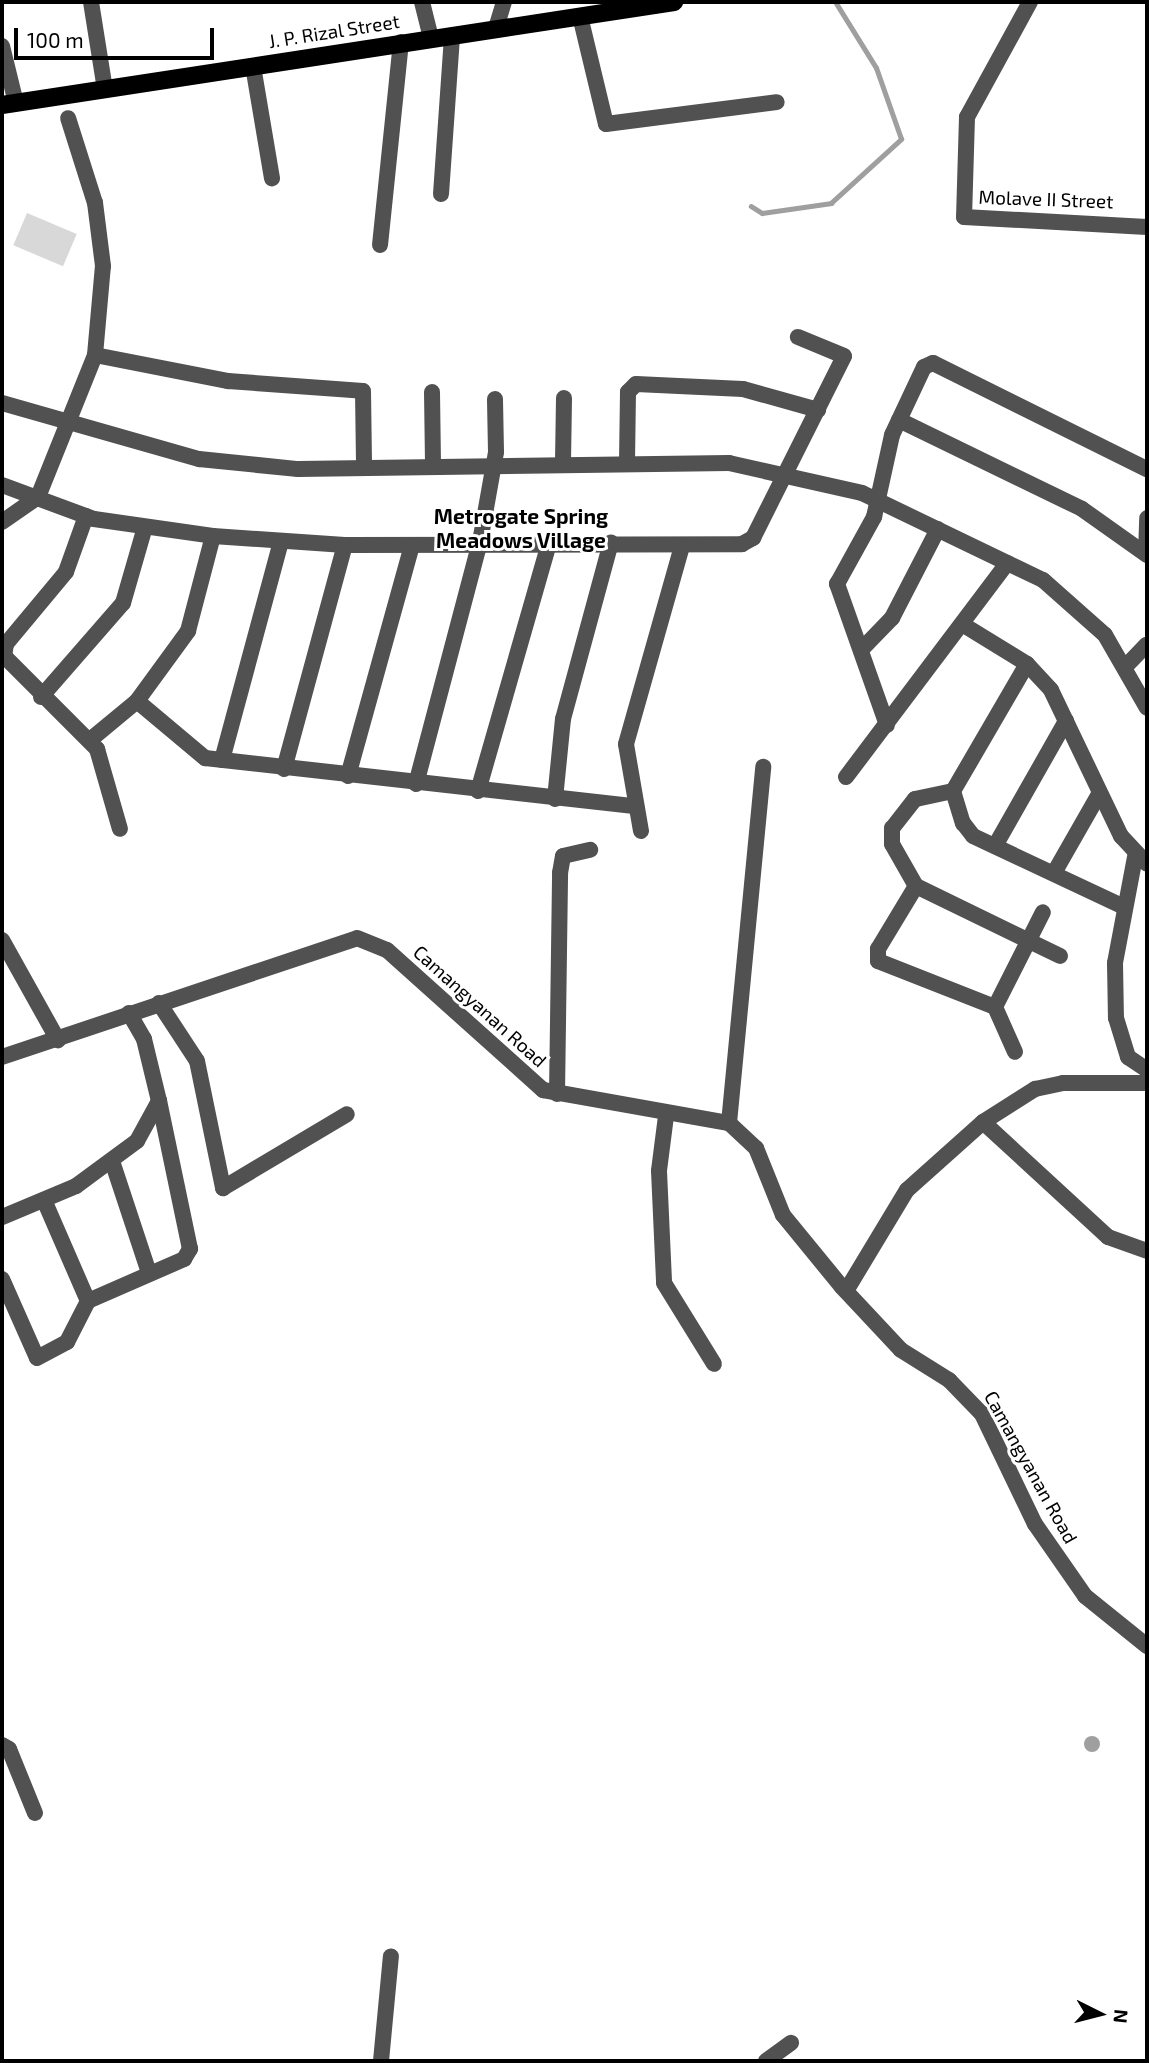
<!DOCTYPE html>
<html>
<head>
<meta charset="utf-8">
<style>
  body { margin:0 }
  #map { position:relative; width:1149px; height:2063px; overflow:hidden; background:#fff; font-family:"Exo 2",sans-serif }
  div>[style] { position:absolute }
  .green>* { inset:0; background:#d8d8d8; transform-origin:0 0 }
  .water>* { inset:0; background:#9f9f9f }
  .round { border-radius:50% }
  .stream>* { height:4.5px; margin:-2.25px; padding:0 2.25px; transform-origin:2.25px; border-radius:2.25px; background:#9f9f9f }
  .minor>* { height:16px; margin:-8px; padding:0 8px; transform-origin:8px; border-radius:8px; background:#515151 }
  .major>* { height:18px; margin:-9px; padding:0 9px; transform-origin:9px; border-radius:9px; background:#000 }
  span { translate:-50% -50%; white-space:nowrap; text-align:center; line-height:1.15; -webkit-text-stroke:6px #fff; paint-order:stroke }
  .street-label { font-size:19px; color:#000 }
  .neighbourhood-label { font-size:21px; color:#000; font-weight:700 }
  .frame { position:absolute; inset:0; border:4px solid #000; pointer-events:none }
  .north { position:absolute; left:1065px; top:1979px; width:70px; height:70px; -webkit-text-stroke:5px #fff; paint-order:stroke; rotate:96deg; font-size:19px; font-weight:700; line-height:28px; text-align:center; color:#000 }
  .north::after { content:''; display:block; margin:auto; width:24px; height:32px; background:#000; clip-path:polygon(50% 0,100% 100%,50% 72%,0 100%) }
  .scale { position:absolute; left:14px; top:28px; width:200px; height:32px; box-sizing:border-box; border:4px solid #000; border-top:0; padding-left:9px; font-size:21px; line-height:24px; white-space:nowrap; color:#000; -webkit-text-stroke:5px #fff; paint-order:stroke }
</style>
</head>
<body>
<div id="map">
  <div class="green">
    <div style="left:27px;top:213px;width:54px;height:35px;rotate:23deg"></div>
  </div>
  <div class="water">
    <div class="round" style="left:1084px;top:1736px;width:16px;height:16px"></div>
  </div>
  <div class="stream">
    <div style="left:751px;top:206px;width:13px;rotate:32deg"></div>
    <div style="left:762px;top:213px;width:70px;rotate:-8.2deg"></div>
    <div style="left:831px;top:203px;width:95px;rotate:-42.4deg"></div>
    <div style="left:901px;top:139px;width:75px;rotate:-109.4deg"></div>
    <div style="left:876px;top:68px;width:78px;rotate:-121.8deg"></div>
  </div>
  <div class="minor">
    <div style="left:91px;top:2px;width:88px;rotate:80.9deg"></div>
    <div style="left:422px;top:2px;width:36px;rotate:76deg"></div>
    <div style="left:1030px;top:2px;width:131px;rotate:118.7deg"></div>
    <div style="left:967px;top:117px;width:100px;rotate:91.7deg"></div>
    <div style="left:964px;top:217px;width:183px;rotate:3.1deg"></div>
    <div style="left:580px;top:16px;width:111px;rotate:76.5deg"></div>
    <div style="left:606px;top:124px;width:172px;rotate:-7.3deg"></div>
    <div style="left:496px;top:28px;width:27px;rotate:-73deg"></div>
    <div style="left:2px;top:46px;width:59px;rotate:76.2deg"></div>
    <div style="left:253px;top:66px;width:114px;rotate:80.4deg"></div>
    <div style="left:441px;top:194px;width:159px;rotate:-86deg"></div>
    <div style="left:380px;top:245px;width:204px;rotate:-84.1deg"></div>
    <div style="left:95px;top:355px;width:136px;rotate:11.1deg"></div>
    <div style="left:228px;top:381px;width:135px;rotate:4.2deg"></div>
    <div style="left:363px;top:391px;width:76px;rotate:89.2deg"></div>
    <div style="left:432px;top:392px;width:75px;rotate:89.2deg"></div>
    <div style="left:2px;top:403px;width:205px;rotate:15.9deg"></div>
    <div style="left:199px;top:459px;width:100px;rotate:5.8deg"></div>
    <div style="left:298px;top:469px;width:431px;rotate:-0.8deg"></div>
    <div style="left:729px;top:463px;width:136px;rotate:12.7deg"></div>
    <div style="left:862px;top:493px;width:201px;rotate:25.7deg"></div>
    <div style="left:1043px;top:580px;width:83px;rotate:41.6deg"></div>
    <div style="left:1105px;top:635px;width:84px;rotate:60.1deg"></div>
    <div style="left:899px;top:420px;width:203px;rotate:25.9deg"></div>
    <div style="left:1082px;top:509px;width:80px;rotate:35.3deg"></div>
    <div style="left:563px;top:462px;width:64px;rotate:-89.1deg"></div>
    <div style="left:627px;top:463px;width:71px;rotate:-89.2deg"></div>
    <div style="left:628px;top:392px;width:11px;rotate:-45deg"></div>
    <div style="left:636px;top:384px;width:107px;rotate:2.7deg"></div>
    <div style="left:743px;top:389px;width:78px;rotate:15.6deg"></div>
    <div style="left:2px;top:485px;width:98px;rotate:20.3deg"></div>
    <div style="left:94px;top:519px;width:120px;rotate:8.1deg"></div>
    <div style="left:213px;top:536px;width:132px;rotate:3.9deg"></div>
    <div style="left:345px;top:545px;width:397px;rotate:-0.1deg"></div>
    <div style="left:742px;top:544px;width:13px;rotate:-29deg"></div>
    <div style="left:753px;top:538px;width:203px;rotate:-63.4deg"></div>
    <div style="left:844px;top:356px;width:50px;rotate:-157.6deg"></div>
    <div style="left:86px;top:516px;width:59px;rotate:109.7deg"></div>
    <div style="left:66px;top:572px;width:94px;rotate:129.8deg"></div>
    <div style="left:6px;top:644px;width:12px;rotate:99deg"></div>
    <div style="left:4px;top:656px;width:132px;rotate:45deg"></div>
    <div style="left:97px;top:749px;width:83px;rotate:74deg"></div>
    <div style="left:2px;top:522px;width:44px;rotate:-34.8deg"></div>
    <div style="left:38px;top:497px;width:153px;rotate:-68.1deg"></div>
    <div style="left:95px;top:355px;width:89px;rotate:-84.9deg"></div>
    <div style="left:103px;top:266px;width:64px;rotate:-97.2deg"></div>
    <div style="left:95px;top:203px;width:89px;rotate:-107.6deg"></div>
    <div style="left:1146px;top:553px;width:35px;rotate:-88deg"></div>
    <div style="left:962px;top:624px;width:76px;rotate:31.6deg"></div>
    <div style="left:1027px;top:664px;width:35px;rotate:47deg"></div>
    <div style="left:1051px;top:690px;width:162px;rotate:64.4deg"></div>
    <div style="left:1121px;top:836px;width:38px;rotate:47deg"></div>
    <div style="left:861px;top:650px;width:45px;rotate:-45.9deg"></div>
    <div style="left:892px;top:618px;width:100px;rotate:-62.7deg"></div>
    <div style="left:1027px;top:664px;width:147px;rotate:120.2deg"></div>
    <div style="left:953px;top:791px;width:34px;rotate:73deg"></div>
    <div style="left:963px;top:823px;width:16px;rotate:52deg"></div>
    <div style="left:973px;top:836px;width:167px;rotate:25.2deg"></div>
    <div style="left:1126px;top:666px;width:30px;rotate:-46deg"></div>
    <div style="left:41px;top:697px;width:125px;rotate:-48.9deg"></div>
    <div style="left:123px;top:603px;width:79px;rotate:-73.9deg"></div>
    <div style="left:137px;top:701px;width:89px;rotate:40deg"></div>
    <div style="left:205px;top:758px;width:434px;rotate:6.4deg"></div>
    <div style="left:887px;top:725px;width:150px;rotate:-109.5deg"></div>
    <div style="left:837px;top:584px;width:77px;rotate:-61.1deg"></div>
    <div style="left:874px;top:517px;width:84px;rotate:-77.6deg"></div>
    <div style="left:892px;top:435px;width:75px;rotate:-64.8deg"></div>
    <div style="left:924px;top:367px;width:10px;rotate:-24deg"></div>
    <div style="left:933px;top:363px;width:239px;rotate:26.4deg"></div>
    <div style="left:90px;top:740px;width:61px;rotate:-39.7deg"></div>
    <div style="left:137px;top:701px;width:87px;rotate:-53.9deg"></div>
    <div style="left:188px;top:631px;width:98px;rotate:-75.3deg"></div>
    <div style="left:222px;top:760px;width:226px;rotate:-74.9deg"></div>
    <div style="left:284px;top:769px;width:232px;rotate:-74.8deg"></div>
    <div style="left:348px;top:776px;width:239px;rotate:-74.5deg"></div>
    <div style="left:846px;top:777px;width:268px;rotate:-53deg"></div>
    <div style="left:416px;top:784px;width:250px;rotate:-75.2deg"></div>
    <div style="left:480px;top:542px;width:91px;rotate:-79.9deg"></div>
    <div style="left:496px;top:452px;width:53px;rotate:-91.1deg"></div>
    <div style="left:478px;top:791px;width:258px;rotate:-74deg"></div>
    <div style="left:953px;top:791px;width:39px;rotate:168deg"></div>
    <div style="left:915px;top:799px;width:37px;rotate:128deg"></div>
    <div style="left:892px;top:828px;width:16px;rotate:90deg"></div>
    <div style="left:892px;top:844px;width:48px;rotate:60.3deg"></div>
    <div style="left:916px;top:886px;width:160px;rotate:25.9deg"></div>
    <div style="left:555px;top:799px;width:80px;rotate:-84.3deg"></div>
    <div style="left:563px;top:719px;width:183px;rotate:-74.8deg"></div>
    <div style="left:641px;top:831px;width:88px;rotate:-99.8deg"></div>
    <div style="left:626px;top:744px;width:206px;rotate:-74.2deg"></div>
    <div style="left:995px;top:846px;width:144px;rotate:-60.4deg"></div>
    <div style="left:1135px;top:857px;width:108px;rotate:100.7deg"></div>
    <div style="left:1115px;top:963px;width:55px;rotate:89deg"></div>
    <div style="left:1116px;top:1018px;width:41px;rotate:72.9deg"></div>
    <div style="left:1128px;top:1057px;width:23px;rotate:34deg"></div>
    <div style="left:1054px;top:873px;width:91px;rotate:-60.3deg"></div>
    <div style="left:916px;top:886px;width:74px;rotate:121.1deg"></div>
    <div style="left:878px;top:949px;width:12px;rotate:90deg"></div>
    <div style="left:878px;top:961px;width:126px;rotate:21.5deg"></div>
    <div style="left:995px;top:1007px;width:49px;rotate:66deg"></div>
    <div style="left:2px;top:940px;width:115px;rotate:60.8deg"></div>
    <div style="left:159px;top:1003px;width:69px;rotate:56.8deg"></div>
    <div style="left:197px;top:1061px;width:130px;rotate:78.4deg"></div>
    <div style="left:223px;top:1188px;width:144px;rotate:-30.8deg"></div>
    <div style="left:995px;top:1007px;width:106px;rotate:-63.2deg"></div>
    <div style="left:2px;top:1057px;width:374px;rotate:-18.5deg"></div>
    <div style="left:357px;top:938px;width:32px;rotate:22deg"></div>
    <div style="left:387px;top:950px;width:210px;rotate:41.9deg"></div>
    <div style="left:543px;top:1090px;width:189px;rotate:10.1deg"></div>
    <div style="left:729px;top:1123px;width:37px;rotate:43deg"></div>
    <div style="left:756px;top:1148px;width:72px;rotate:68.1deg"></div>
    <div style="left:783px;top:1215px;width:93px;rotate:50.7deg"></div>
    <div style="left:842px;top:1287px;width:86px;rotate:46.9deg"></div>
    <div style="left:901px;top:1350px;width:57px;rotate:32deg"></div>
    <div style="left:949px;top:1380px;width:47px;rotate:45.9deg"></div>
    <div style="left:982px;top:1414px;width:122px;rotate:64.3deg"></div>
    <div style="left:1035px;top:1524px;width:88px;rotate:55.2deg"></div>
    <div style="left:1085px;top:1596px;width:80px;rotate:38.9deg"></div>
    <div style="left:557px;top:1094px;width:221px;rotate:-89.2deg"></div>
    <div style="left:560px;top:873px;width:17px;rotate:-80deg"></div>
    <div style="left:563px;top:856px;width:28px;rotate:-13deg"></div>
    <div style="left:666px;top:1116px;width:55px;rotate:97.3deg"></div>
    <div style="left:659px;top:1171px;width:112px;rotate:87.4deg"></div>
    <div style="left:664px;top:1283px;width:95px;rotate:58.3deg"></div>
    <div style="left:983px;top:1122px;width:62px;rotate:-32.4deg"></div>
    <div style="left:1035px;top:1089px;width:29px;rotate:-12deg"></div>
    <div style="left:1063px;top:1083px;width:84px"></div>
    <div style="left:729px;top:1123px;width:358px;rotate:-84.5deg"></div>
    <div style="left:112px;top:1161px;width:118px;rotate:71.7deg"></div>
    <div style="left:44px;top:1200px;width:110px;rotate:66.5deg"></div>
    <div style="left:2px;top:1217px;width:80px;rotate:-22.7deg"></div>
    <div style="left:76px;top:1186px;width:76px;rotate:-36.4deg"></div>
    <div style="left:137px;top:1141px;width:46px;rotate:-61.2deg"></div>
    <div style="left:159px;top:1101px;width:64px;rotate:-103.6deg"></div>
    <div style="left:144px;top:1039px;width:30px;rotate:-120deg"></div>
    <div style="left:2px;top:1279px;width:86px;rotate:66.1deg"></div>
    <div style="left:37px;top:1358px;width:34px;rotate:-28deg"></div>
    <div style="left:67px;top:1342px;width:46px;rotate:-62.9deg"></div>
    <div style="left:88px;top:1301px;width:105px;rotate:-23.6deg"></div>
    <div style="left:184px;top:1259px;width:12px;rotate:-59deg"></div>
    <div style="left:190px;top:1249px;width:151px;rotate:-101.8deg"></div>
    <div style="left:846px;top:1291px;width:118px;rotate:-58.9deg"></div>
    <div style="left:907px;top:1190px;width:102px;rotate:-41.8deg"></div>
    <div style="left:983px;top:1122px;width:170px;rotate:42.6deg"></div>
    <div style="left:1108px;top:1237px;width:41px;rotate:19.7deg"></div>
    <div style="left:2px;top:1745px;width:8px;rotate:30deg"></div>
    <div style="left:9px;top:1749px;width:69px;rotate:67.9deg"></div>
    <div style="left:381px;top:2061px;width:105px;rotate:-84.6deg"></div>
    <div style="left:766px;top:2061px;width:31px;rotate:-36deg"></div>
  </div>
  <div class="major">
    <div style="left:2px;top:105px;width:680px;rotate:-8.71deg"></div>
  </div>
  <div class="street-label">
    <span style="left:334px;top:31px;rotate:-9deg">J. P. Rizal Street</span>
    <span style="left:1046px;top:199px;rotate:2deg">Molave II Street</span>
    <span style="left:480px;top:1006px;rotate:42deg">Camangyanan Road</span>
    <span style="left:1031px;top:1467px;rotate:61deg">Camangyanan Road</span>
  </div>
  <div class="neighbourhood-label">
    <span style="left:521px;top:528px">Metrogate Spring<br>Meadows Village</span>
  </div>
  <div class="frame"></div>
  <div class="north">N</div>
  <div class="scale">100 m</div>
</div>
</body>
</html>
